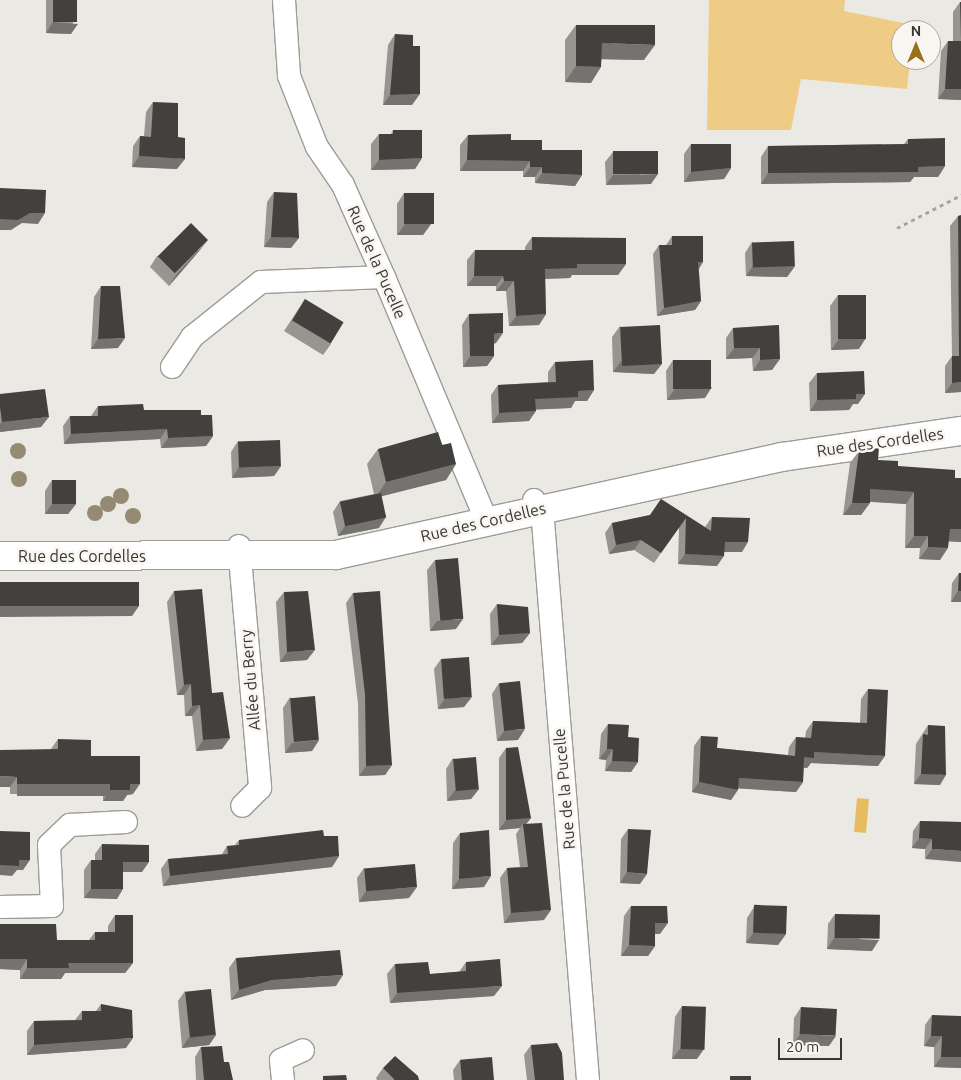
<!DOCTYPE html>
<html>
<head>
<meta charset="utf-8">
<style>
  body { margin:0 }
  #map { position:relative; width:961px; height:1080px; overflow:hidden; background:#ebe9e4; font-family:Ubuntu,sans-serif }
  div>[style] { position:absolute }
  .green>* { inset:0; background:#efcc85 }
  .water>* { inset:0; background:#e7bc5f; transform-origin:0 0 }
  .path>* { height:3px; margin-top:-1.5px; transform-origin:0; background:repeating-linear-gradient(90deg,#a5a4a0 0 4px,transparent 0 8px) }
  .roads { filter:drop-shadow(1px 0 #9e9c97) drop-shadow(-1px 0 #9e9c97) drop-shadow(0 1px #9e9c97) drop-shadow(0 -1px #9e9c97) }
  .street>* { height:22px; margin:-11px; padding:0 11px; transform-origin:11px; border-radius:11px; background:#fff }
  .secondary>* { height:28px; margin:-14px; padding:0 14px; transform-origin:14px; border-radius:14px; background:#fff }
  .trees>* { width:16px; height:16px; margin:-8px; border-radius:50%; background:#958a72 }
  .wall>* { inset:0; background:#979590 }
  .shaded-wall>* { inset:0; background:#75736f; transform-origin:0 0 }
  .building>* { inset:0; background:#43413d; transform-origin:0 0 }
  span { translate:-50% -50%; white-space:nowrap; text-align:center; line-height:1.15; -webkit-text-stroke:5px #f9f6f1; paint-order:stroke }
  .street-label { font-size:16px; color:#373634 }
  .north { position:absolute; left:891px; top:20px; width:50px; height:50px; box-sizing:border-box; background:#f9f6f1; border:1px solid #aba9a5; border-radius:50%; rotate:0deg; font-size:14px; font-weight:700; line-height:20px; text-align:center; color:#373634 }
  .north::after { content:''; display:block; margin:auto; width:18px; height:22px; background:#96721b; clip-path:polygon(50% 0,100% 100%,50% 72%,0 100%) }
  .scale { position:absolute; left:778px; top:1038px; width:64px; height:22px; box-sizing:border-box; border:2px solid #373634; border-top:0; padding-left:6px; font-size:15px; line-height:18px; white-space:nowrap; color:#373634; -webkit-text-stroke:4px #f9f6f1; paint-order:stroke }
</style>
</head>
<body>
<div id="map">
  <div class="green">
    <div style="clip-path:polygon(709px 0,845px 0,844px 11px,913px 25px,912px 30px,901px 30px,901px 60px,910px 60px,907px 89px,801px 79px,791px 130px,707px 130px)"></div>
  </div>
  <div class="water">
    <div style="left:857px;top:798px;width:12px;height:34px;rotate:5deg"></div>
  </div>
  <div class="path">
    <div style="left:897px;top:228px;width:72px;rotate:-27.3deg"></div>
  </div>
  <div class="roads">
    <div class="street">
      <div style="left:284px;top:0;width:76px;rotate:86.2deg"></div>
      <div style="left:289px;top:76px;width:76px;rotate:68.5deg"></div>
      <div style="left:317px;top:147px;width:46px;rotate:55.6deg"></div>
      <div style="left:343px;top:185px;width:101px;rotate:66deg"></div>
      <div style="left:384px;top:277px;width:266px;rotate:67.2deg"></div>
      <div style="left:172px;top:367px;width:36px;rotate:-56deg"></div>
      <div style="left:192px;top:337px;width:88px;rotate:-38.6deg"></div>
      <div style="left:261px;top:282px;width:123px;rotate:-2.3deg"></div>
      <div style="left:534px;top:500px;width:23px;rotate:67deg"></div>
      <div style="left:543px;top:521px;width:561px;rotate:85.4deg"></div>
      <div style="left:239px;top:546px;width:243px;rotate:85deg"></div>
      <div style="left:260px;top:788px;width:25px;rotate:135deg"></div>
      <div style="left:0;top:907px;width:52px;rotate:-1.1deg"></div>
      <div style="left:52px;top:906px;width:61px;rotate:-92.8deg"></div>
      <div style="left:49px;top:845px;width:29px;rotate:-44deg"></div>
      <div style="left:70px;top:825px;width:56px;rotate:-3.1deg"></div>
      <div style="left:283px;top:1080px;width:20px;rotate:-96deg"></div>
      <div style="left:281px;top:1060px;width:24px;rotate:-24deg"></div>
    </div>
    <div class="secondary">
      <div style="left:0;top:556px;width:336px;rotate:-0.2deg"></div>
      <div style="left:336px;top:555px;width:457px;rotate:-12.4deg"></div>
      <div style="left:782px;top:457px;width:181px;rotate:-8.3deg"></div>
    </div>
  </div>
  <div class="trees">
    <div style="left:18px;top:451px"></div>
    <div style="left:19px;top:479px"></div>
    <div style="left:121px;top:496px"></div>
    <div style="left:108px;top:504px"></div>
    <div style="left:95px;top:513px"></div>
    <div style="left:133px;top:516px"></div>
  </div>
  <div class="wall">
    <div style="clip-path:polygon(46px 0,77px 0,71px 34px,46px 33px)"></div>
    <div style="clip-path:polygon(960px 2px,961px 2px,961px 100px,938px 99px,941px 51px,948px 41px,953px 41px,953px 12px)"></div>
    <div style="clip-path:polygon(576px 25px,644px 60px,602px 59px,591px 83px,565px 82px,565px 40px)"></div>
    <div style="clip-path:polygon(395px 34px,413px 46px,412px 105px,383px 105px,388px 45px)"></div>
    <div style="clip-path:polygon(153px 102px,178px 137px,177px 169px,132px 167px,133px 146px,140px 136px,144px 136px,146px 112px)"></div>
    <div style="clip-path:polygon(393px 130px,422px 158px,415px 169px,371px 170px,371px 144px,379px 134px,391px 134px)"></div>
    <div style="clip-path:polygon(468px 135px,511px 140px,542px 150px,582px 175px,575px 186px,535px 183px,535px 177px,523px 177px,523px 171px,460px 171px,460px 145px)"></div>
    <div style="clip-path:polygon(908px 139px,945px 166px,938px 177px,914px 177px,910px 182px,761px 184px,761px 157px,768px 146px,904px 144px)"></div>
    <div style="clip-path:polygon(691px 144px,731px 168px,724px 179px,684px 182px,684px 154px)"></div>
    <div style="clip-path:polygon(613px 152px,651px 184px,606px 185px,605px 162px)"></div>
    <div style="clip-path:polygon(274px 192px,291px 248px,264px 247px,267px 202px)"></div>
    <div style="clip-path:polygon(404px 193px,431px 224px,423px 235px,397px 235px,397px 204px)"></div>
    <div style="clip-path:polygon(958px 216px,961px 392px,945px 393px,945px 366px,952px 356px,950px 226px)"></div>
    <div style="clip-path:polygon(672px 236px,703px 262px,699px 269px,701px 301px,695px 310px,657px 316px,653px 254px,659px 245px,666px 245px)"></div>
    <div style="clip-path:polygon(532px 237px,626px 264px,618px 275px,572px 275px,570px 278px,545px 279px,546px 314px,539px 325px,509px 326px,506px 291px,496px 291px,496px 286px,467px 286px,467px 260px,475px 250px,525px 250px,525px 247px)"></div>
    <div style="clip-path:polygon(752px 242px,795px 266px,787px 277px,746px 276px,745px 253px)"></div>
    <div style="clip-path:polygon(200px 250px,169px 286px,150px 267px,157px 256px)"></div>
    <div style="clip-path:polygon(101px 286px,118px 348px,91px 349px,94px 297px)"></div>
    <div style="clip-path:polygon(838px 295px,859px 349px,831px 350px,830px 306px)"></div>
    <div style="clip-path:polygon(305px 299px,331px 344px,323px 355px,284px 331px)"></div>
    <div style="clip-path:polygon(469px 314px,496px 343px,494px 344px,494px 356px,487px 366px,463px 367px,462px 325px)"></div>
    <div style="clip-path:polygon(779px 325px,772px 370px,753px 371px,752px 358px,726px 359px,726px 338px,733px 328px)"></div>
    <div style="clip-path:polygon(620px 326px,654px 374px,613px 372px,612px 337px)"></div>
    <div style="clip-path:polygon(673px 360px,705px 398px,667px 400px,666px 371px)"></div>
    <div style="clip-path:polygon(555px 362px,594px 390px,587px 401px,575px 401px,571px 408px,536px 409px,529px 421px,492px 423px,491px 395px,498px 385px,548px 382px,548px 372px)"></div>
    <div style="clip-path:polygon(817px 373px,858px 404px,853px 404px,849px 410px,810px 411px,809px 383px)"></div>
    <div style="clip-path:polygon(0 394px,41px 427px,0 432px)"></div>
    <div style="clip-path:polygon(98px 406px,201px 415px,213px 436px,206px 446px,161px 448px,160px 439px,64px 444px,63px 426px,70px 416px,91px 416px)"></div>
    <div style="clip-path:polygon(238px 441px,281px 466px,274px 476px,232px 478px,231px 452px)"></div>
    <div style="clip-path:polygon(442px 445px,456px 464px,446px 480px,381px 496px,379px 528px,338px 536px,333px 512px,340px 501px,374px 494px,367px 464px,378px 449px)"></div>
    <div style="clip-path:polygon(859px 451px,878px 460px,898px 466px,955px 478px,961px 542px,949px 541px,940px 560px,919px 559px,920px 548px,905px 548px,906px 504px,870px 502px,861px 515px,843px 515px,850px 463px)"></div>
    <div style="clip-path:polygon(52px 480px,76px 504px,68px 514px,45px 514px,45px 491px)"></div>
    <div style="clip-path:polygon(661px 499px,705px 527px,712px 517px,742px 552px,724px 552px,717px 566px,678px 564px,679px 527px,654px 563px,634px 550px,609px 554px,605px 533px,612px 523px,650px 515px)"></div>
    <div style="clip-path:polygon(435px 560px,456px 629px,430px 631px,427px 570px)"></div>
    <div style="clip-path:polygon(959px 573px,961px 602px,951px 602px,952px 583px)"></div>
    <div style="clip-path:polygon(174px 591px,212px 693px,230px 738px,222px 749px,196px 751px,192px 716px,185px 716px,184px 695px,177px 695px,167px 602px)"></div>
    <div style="clip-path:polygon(284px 592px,307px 660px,280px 662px,276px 602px)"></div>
    <div style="clip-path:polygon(353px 593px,392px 765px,385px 775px,359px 776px,358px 704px,346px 603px)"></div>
    <div style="clip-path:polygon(497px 604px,530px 633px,522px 643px,491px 645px,490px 614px)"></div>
    <div style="clip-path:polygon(441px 659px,464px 707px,438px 709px,434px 669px)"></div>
    <div style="clip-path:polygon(499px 683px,518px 740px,497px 741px,492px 694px)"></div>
    <div style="clip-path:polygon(868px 689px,878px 766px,811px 763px,807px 768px,804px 768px,803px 782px,796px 792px,738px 788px,731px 800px,692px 792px,694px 746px,701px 736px,717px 748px,788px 755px,789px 747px,796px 737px,805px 738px,806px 731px,813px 721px,860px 723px,861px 699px)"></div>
    <div style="clip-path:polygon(290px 697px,319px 740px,312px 751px,285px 753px,283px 708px)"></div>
    <div style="clip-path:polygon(608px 724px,628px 737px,638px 762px,631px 772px,605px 771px,606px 760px,599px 759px,601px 734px)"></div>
    <div style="clip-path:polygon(928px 725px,940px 785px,914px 784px,916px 744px)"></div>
    <div style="clip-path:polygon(58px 739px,91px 756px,133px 794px,127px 795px,123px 801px,103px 801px,103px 794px,10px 794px,10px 787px,0 787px,51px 749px)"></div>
    <div style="clip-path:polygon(506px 748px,531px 818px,526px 824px,544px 920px,504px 923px,500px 878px,507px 868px,520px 867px,516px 834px,520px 828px,499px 830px,499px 758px)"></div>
    <div style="clip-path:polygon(453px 758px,479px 789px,471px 799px,447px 801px,446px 769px)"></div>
    <div style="clip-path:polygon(920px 821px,961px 822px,925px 859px,925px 849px,912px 848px,913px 831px)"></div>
    <div style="clip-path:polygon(628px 829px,640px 884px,620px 883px,621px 839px)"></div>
    <div style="clip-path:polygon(460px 833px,484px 887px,452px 889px,453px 843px)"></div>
    <div style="clip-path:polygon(324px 836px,339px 856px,332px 867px,163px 886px,161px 869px,168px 859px,222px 854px,227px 846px,235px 845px,239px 840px)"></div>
    <div style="clip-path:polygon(102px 844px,142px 872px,123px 872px,117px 899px,84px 898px,84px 870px,91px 860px,95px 860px,95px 854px)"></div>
    <div style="clip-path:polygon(364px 868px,409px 898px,359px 902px,357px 878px)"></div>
    <div style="clip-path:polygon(631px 906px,660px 934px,655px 934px,655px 946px,648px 956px,621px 956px,624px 916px)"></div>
    <div style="clip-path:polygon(754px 907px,786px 934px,778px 945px,746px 943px,747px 918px)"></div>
    <div style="clip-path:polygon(835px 914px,872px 951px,827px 949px,828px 924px)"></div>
    <div style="clip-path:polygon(115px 915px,133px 963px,125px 973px,65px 973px,61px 979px,20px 979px,20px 970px,0 969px,57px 940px,89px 940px,95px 932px,108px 932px,108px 926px)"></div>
    <div style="clip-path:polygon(236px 958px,336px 986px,265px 990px,231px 1000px,229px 968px)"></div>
    <div style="clip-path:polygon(466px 962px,494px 996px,390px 1003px,387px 974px,395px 964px,430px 974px,459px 972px)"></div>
    <div style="clip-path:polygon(185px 991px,216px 1035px,209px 1045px,182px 1048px,178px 1001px)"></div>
    <div style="clip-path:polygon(101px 1004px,126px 1048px,27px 1055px,27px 1031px,34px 1021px,75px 1020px,82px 1011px,96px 1011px)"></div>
    <div style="clip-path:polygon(682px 1006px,697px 1059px,672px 1059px,675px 1017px)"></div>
    <div style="clip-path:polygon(801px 1007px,829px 1046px,793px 1045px,794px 1018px)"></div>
    <div style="clip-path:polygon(932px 1015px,961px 1068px,934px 1067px,934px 1047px,924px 1046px,925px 1025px)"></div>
    <div style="clip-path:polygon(531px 1045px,564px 1080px,527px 1080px,524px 1055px)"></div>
    <div style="clip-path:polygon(201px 1047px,224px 1062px,233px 1080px,196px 1080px,195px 1057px)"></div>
    <div style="clip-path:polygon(460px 1060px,494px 1080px,454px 1080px,453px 1070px)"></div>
    <div style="clip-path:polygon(383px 1068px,419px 1080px,377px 1080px,376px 1078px)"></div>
  </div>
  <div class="shaded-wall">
    <div style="clip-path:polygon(53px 22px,78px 24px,71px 34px,46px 33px)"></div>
    <div style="clip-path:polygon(602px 43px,655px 45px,644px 60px,591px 59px)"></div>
    <div style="clip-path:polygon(576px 66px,601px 67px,591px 83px,565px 82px)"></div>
    <div style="clip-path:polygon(945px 89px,961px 89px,961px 100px,938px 99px)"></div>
    <div style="clip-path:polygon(420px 94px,412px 105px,383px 105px,390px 95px)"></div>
    <div style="clip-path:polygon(139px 156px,185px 159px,177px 169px,132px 167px)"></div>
    <div style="clip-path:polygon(422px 158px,415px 169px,371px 170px,379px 160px)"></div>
    <div style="clip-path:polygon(467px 160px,530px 161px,523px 171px,460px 171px)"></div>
    <div style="clip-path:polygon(945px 166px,938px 177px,914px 177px,910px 182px,761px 184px,768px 173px)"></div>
    <div style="clip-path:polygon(530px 167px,542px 167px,535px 177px,523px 177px)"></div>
    <div style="clip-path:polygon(731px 168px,724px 179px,684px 182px,691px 172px)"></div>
    <div style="clip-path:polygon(542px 173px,582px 175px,575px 186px,535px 183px)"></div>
    <div style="clip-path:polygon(658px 174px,651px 184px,606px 185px,613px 175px)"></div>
    <div style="clip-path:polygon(30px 213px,45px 213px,38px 224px,22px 223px,11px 230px,0 230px,0 219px)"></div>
    <div style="clip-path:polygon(405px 224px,431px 224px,423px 235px,397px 235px)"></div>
    <div style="clip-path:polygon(271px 237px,299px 238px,291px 248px,264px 247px)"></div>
    <div style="clip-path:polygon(208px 240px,200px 250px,169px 286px,176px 275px)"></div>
    <div style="clip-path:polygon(698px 262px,703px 262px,697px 271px)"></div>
    <div style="clip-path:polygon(577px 264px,626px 264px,618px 275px,572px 275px,570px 278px,537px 279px,545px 269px)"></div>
    <div style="clip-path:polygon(753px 266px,795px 266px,787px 277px,746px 276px)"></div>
    <div style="clip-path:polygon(474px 276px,503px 276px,496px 286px,467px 286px)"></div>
    <div style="clip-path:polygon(504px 281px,514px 281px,506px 291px,496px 291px)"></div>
    <div style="clip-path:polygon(701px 301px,695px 310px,657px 316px,664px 308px)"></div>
    <div style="clip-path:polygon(546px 314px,539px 325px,509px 326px,516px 316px)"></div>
    <div style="clip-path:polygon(503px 333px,496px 343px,487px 344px,494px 334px)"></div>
    <div style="clip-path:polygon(125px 338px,118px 348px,91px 349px,98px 339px)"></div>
    <div style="clip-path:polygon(866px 338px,859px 349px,831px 350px,839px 339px)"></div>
    <div style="clip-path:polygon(734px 348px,760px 348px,752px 358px,726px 359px)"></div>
    <div style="clip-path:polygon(470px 356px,494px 356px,487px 366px,463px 367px)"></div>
    <div style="clip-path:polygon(780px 359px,772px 370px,753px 371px,760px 360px)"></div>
    <div style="clip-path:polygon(621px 361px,662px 364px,654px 374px,613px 372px)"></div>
    <div style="clip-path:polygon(961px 382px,961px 392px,945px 393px,952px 383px)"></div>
    <div style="clip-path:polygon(712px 387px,705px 398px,667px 400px,675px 389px)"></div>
    <div style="clip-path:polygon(594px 390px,587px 401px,575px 401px,571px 408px,528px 410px,535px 399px,578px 391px)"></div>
    <div style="clip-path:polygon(856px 394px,865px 394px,858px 404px,853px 404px,849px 410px,810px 411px,817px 400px)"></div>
    <div style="clip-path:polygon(536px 411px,529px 421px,492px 423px,499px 413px)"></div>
    <div style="clip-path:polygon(49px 417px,41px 427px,0 432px,0 424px,2px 422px)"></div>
    <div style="clip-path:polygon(167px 429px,160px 439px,64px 444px,71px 434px)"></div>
    <div style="clip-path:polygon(213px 436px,206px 446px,161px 448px,168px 438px)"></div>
    <div style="clip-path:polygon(456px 464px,446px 480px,375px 498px,386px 482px)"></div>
    <div style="clip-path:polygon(281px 466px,274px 476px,232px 478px,239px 467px)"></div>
    <div style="clip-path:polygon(870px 489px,914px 492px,906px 504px,861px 501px)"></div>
    <div style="clip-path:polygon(852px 503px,870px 503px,861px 515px,843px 515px)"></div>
    <div style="clip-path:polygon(52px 504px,76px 504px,68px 514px,45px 514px)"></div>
    <div style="clip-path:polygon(386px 517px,379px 528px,338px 536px,345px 526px)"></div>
    <div style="clip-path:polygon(950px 529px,961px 529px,961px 542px,941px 541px)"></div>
    <div style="clip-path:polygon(914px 536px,928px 536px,920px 548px,905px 548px)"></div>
    <div style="clip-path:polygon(641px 540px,634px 550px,609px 554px,616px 545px)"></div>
    <div style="clip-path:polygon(725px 542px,748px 542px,742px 552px,718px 552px)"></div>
    <div style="clip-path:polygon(928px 547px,948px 548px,940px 560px,919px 559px)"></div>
    <div style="clip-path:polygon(685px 554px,724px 556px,717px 566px,678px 564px)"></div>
    <div style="clip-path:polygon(958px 591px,961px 591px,961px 602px,951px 602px)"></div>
    <div style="clip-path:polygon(0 606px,139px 606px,132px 616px,0 617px)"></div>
    <div style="clip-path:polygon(463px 619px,456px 629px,430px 631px,437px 621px)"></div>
    <div style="clip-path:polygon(530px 633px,522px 643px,491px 645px,499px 635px)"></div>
    <div style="clip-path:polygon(315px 650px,307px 660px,280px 662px,287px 652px)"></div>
    <div style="clip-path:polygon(191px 684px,184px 695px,177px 695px,184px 685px)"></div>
    <div style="clip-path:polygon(472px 697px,464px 707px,438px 709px,445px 698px)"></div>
    <div style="clip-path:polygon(200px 705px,192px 716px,185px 716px,192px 706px)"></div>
    <div style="clip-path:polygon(525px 729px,518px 740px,497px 741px,504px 731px)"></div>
    <div style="clip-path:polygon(230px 738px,222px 749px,196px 751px,203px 740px)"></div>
    <div style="clip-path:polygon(319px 740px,312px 751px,285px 753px,292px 743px)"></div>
    <div style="clip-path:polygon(607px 749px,613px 749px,606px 760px,599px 759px)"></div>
    <div style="clip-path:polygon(814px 752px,885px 756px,878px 766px,811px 763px,807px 768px,797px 767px,804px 757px)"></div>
    <div style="clip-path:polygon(612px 761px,638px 762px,631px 772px,605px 771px)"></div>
    <div style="clip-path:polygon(392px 765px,385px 775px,359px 776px,366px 766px)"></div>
    <div style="clip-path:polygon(921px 774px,946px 775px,940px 785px,914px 784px)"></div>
    <div style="clip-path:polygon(0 776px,17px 777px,10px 787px,0 787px)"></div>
    <div style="clip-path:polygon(739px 778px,803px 782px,796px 792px,731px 788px)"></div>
    <div style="clip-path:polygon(699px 782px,738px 790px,731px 800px,692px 792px)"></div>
    <div style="left:17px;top:784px;width:93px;height:12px"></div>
    <div style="clip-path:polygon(130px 784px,140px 784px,133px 794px,127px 795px,123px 801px,103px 801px,110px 790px)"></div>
    <div style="clip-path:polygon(479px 789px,471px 799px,447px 801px,455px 790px)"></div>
    <div style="clip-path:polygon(531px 818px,523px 828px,523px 824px,520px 828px,499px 830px,506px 820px)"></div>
    <div style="clip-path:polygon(919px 838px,932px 839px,925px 849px,912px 848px)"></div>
    <div style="clip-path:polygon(932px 849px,961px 851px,961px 862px,925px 859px)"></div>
    <div style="clip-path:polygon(339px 856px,332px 867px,163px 886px,170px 876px)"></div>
    <div style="clip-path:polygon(19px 860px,30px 860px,23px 870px,17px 870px,12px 876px,0 875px,0 865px)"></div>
    <div style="clip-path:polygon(123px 862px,149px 862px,142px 872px,117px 872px)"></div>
    <div style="clip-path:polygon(627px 872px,647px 874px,640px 884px,620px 883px)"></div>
    <div style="clip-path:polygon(491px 876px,484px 887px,452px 889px,459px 879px)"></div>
    <div style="clip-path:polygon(417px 887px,409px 898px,359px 902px,366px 891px)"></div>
    <div style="clip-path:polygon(91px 889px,123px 889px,117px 899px,84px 898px)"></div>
    <div style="clip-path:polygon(551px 910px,544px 920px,504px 923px,511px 913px)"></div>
    <div style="clip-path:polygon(655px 923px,668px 923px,660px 934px,648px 934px)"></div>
    <div style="clip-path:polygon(753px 933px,786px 934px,778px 945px,746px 943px)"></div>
    <div style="clip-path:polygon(834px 938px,879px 940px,872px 951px,827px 949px)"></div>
    <div style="clip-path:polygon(629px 945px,655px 946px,648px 956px,621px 956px)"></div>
    <div style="clip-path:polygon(0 959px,27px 959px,20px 970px,0 969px)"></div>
    <div style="clip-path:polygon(68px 963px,133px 963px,125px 973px,65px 973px,61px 979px,20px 979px,27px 968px)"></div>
    <div style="clip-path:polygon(343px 975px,336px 986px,265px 990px,231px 1000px,239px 990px,272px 980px)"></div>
    <div style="clip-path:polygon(502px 986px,494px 996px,390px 1003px,397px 993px)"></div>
    <div style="clip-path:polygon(800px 1034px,836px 1036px,829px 1046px,793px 1045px)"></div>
    <div style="clip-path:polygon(216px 1035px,209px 1045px,182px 1048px,189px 1037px)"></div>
    <div style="clip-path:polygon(931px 1036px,942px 1036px,934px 1047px,924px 1046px)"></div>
    <div style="clip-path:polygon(133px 1038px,126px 1048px,27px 1055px,34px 1045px)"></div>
    <div style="clip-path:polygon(680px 1049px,704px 1049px,697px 1059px,672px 1059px)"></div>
    <div style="clip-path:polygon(941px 1057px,961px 1057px,961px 1068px,934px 1067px)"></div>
  </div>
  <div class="building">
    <div style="left:53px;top:0;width:24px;height:22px"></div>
    <div style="clip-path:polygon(960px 2px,961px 2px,961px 89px,945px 89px,948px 41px,961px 41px)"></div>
    <div style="clip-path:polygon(576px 25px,655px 25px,655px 45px,602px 43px,601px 67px,576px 66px)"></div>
    <div style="clip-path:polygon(395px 34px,413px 35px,413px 46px,420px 46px,420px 94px,390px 95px)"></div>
    <div style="clip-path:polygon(153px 102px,178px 103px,178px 137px,185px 138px,185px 159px,139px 156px,140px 136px,151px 137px)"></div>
    <div style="clip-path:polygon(393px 130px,422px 130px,422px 158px,379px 160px,379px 134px,393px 134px)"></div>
    <div style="clip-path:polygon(511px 134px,511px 140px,542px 140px,542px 150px,582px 150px,582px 175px,542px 173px,542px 167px,530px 167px,530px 161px,467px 160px,468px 135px)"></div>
    <div style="clip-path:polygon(945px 138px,945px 166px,918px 167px,918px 172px,768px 173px,768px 146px,908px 144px,908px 139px)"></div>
    <div style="clip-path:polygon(691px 144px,731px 144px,731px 168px,691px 172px)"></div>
    <div style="left:658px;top:151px;width:23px;height:45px;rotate:90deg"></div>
    <div style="clip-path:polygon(0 188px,46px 190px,45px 213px,30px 213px,18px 220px,0 219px)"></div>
    <div style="clip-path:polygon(274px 192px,297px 193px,299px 238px,271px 237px)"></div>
    <div style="left:404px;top:193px;width:30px;height:31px"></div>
    <div style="clip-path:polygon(961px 215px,961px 382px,952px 383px,952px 356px,959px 356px,958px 216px)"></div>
    <div style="left:191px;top:223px;width:24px;height:47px;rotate:45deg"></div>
    <div style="clip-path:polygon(672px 236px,703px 236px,703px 262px,698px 262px,701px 301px,664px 308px,659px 245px,672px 245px)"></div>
    <div style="clip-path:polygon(532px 237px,626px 238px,626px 264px,577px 264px,577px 268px,545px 269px,546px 314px,516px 316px,514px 281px,504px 281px,503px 276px,474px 276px,475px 250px,532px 250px)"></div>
    <div style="left:794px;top:241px;width:25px;height:42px;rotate:88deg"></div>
    <div style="clip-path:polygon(101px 286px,120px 286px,125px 338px,98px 339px)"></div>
    <div style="left:838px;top:295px;width:28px;height:44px"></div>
    <div style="left:305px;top:299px;width:45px;height:25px;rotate:31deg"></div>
    <div style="clip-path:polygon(503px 313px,503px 333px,494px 334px,494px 356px,470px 356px,469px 314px)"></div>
    <div style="left:660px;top:325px;width:39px;height:40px;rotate:87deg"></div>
    <div style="clip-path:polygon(779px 325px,780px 359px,760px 360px,760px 348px,734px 348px,733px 328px)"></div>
    <div style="clip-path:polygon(593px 360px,594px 390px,578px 391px,578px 397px,535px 399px,536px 411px,499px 413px,498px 385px,556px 382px,555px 362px)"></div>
    <div style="left:673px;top:360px;width:38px;height:29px"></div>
    <div style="clip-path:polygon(864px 371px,865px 394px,856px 394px,856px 399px,817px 400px,817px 373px)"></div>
    <div style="clip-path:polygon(45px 389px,49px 417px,2px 422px,0 407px,0 394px)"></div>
    <div style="clip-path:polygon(143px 404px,144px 410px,201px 410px,201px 415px,212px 415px,213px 436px,168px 438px,167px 429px,71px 434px,70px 416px,98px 416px,98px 406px)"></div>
    <div style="clip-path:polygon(438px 432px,442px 445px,451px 443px,456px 464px,386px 482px,378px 449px)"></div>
    <div style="left:280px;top:440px;width:26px;height:42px;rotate:88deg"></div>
    <div style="clip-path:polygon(879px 448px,878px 460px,898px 461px,898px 466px,955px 470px,955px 478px,961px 478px,961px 529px,950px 529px,948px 548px,928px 547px,928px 536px,914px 536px,914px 492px,870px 489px,870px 503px,852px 503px,859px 451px)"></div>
    <div style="left:52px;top:480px;width:24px;height:24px"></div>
    <div style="left:381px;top:493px;width:25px;height:42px;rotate:78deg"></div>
    <div style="clip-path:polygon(661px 499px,711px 531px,712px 517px,750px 518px,748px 542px,725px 542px,724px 556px,685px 554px,686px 518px,661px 553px,641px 540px,616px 545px,612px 523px,650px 515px)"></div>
    <div style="left:458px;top:558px;width:61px;height:23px;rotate:85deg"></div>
    <div style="clip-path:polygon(959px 573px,961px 573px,961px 591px,958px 591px)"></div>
    <div style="left:139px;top:582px;width:24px;height:139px;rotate:90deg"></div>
    <div style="clip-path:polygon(202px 589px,212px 693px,223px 692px,230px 738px,203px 740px,200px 705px,192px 706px,191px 684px,184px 685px,174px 591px)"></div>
    <div style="clip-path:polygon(308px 591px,315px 650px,287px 652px,284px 592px)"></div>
    <div style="clip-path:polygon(380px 591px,392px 765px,366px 766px,365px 694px,353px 593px)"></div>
    <div style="clip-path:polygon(497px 604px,528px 607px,530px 633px,499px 635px)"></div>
    <div style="left:469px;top:657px;width:40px;height:28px;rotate:86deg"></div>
    <div style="left:520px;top:681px;width:48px;height:21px;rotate:84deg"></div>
    <div style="clip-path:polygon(868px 689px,888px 690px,885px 756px,814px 752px,814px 758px,804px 757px,803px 782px,739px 778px,738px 790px,699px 782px,701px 736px,718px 737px,717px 748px,795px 756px,796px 737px,811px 738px,813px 721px,867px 723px)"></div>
    <div style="left:315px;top:696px;width:44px;height:25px;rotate:85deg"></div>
    <div style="clip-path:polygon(608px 724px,629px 725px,628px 737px,639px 738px,638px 762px,612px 761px,613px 749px,607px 749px)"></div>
    <div style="clip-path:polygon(928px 725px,945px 726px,946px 775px,921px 774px,923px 734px,928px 735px)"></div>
    <div style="clip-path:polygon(58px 739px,91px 740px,91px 756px,140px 756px,140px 784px,130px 784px,130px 790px,110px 790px,110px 784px,17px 784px,17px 777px,0 776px,0 750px,58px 749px)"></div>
    <div style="clip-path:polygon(518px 747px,531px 818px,506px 820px,506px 748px)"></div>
    <div style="left:476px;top:757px;width:32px;height:23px;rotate:85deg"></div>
    <div style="clip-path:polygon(920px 821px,961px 822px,961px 851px,932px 849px,932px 839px,919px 838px)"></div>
    <div style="clip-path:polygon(542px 823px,551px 910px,511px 913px,507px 868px,528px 867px,523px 824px)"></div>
    <div style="clip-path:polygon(628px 829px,651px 830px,647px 874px,627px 872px)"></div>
    <div style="clip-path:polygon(323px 830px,324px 836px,338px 836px,339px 856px,170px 876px,168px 859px,228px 854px,227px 846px,239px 845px,239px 840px)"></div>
    <div style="clip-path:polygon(489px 830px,491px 876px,459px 879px,460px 833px)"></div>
    <div style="clip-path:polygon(0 831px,30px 832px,30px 860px,19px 860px,19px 866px,0 865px)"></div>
    <div style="clip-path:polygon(102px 844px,149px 845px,149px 862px,123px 862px,123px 889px,91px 889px,91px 860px,102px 860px)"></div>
    <div style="left:415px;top:864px;width:23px;height:51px;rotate:85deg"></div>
    <div style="clip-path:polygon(631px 906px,667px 906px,668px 923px,655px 923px,655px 946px,629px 945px)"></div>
    <div style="left:787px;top:906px;width:28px;height:33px;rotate:92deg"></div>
    <div style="left:835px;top:914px;width:45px;height:24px;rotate:1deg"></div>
    <div style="clip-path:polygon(115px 915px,133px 915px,133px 963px,68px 963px,69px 968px,27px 968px,27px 959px,0 959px,0 924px,56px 924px,57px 940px,95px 940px,95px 932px,115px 932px)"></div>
    <div style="clip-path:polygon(340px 950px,343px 975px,272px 980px,239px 990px,236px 958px)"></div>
    <div style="clip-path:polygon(500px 959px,502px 986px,397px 993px,395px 964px,428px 962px,430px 974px,466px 971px,466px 962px)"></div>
    <div style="left:211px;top:989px;width:46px;height:26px;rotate:84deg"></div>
    <div style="clip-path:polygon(101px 1004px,132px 1010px,133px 1038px,34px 1045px,34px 1021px,82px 1020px,82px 1011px,101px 1011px)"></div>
    <div style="left:682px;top:1006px;width:24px;height:43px;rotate:2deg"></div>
    <div style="left:801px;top:1007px;width:36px;height:27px;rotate:3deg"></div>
    <div style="clip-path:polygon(932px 1015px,961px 1016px,961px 1057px,941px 1057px,942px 1036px,931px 1036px)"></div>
    <div style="clip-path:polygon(557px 1043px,562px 1053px,564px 1080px,535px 1080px,531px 1045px)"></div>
    <div style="clip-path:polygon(222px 1046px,224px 1062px,229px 1062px,233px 1080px,204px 1080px,201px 1047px)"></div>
    <div style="clip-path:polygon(395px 1056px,418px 1076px,419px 1080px,394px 1080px,394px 1079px,383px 1068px)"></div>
    <div style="left:492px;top:1057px;width:23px;height:32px;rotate:85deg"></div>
    <div style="clip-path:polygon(346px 1075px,347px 1080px,323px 1080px,323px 1076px)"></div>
    <div style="left:730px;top:1076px;width:21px;height:4px"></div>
  </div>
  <div class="street-label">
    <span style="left:377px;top:262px;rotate:66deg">Rue de la Pucelle</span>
    <span style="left:880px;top:442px;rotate:-8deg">Rue des Cordelles</span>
    <span style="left:483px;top:522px;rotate:-13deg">Rue des Cordelles</span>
    <span style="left:82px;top:556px">Rue des Cordelles</span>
    <span style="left:250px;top:680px;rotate:-95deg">Allée du Berry</span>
    <span style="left:564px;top:789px;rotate:-95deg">Rue de la Pucelle</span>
  </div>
  <div class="north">N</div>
  <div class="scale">20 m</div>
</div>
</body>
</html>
